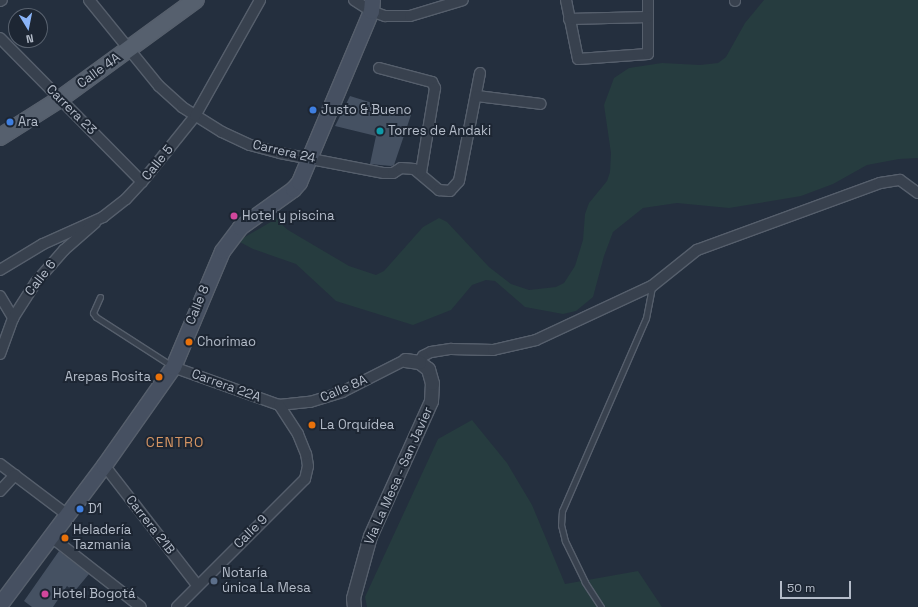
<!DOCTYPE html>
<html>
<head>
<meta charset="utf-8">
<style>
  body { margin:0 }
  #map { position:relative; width:918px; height:607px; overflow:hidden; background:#242f3e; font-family:"Space Grotesk",sans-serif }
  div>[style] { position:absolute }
  .green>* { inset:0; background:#263c3f }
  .building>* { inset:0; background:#455162 }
  .roads { filter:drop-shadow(1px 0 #565f6c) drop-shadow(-1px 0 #565f6c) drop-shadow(0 1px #565f6c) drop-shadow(0 -1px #565f6c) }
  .service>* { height:5px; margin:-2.5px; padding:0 2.5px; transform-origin:2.5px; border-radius:2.5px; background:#38414e }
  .minor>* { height:10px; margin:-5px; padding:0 5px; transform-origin:5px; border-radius:5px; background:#38414e }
  .tertiary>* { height:13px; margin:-6.5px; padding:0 6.5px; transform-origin:6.5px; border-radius:6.5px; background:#38414e }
  .secondary>* { height:15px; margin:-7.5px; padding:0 7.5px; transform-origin:7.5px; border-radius:7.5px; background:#465061 }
  .primary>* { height:16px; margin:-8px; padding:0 8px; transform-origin:8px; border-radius:8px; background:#56606e }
  .dots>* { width:11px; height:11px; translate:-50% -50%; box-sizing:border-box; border:2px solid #1d2633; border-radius:50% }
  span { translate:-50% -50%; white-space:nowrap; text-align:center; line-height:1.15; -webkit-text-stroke:4px #1d2633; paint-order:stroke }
  .street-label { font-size:13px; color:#b4bcc9 }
  .poi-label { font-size:13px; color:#b4bcc9 }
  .left { translate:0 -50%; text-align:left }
  .right { translate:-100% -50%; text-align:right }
  .neighbourhood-label { font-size:14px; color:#d59563; letter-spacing:1px }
  .north { position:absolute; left:8px; top:8px; width:40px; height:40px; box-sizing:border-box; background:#1d2633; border:1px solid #59626f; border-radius:50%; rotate:170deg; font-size:11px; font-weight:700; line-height:16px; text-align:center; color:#b4bcc9 }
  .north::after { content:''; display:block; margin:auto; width:14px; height:18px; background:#8ab4f8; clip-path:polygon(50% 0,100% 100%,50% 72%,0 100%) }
  .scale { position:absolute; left:780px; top:581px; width:71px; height:18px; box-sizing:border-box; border:2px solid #b4bcc9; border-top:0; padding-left:5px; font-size:12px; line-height:14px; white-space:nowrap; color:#b4bcc9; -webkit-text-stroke:3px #1d2633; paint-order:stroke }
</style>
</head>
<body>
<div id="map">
  <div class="green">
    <div style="clip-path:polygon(764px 0,918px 0,918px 158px,899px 159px,867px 165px,833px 184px,801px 196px,729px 208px,677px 203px,643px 208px,613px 232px,604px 256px,593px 297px,576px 311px,563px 314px,525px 307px,495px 281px,486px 280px,472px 285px,451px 310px,413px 325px,336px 301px,296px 264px,253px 249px,238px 241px,281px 216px,281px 224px,288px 230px,349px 266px,376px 275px,384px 271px,423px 227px,439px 218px,447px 222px,489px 267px,511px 284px,529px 290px,556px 287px,564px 283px,575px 266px,583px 240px,585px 214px,589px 203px,607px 181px,610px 172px,611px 153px,604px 105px,614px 78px,629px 68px,662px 63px,700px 65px,718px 63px,726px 57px,745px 23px)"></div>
    <div style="clip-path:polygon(472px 420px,507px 463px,532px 505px,565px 584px,638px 571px,662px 607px,367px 607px,365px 597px,438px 439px)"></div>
  </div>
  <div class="building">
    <div style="clip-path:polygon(350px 96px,411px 115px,394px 165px,391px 166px,370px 164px,376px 136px,335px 126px)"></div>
    <div style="clip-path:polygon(59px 551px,89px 574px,74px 592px,67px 586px,53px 607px,32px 607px,24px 601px)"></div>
  </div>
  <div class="roads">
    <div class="service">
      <div style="left:100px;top:297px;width:17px;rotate:114deg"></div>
      <div style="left:93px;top:313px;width:5px;rotate:53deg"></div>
      <div style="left:96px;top:317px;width:90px;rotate:32.8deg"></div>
      <div style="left:601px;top:607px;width:30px;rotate:-123deg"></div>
      <div style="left:585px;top:582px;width:46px;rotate:-116deg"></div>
      <div style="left:565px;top:541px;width:16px;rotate:-104deg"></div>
      <div style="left:561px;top:525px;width:14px;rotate:-86deg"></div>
      <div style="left:562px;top:511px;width:210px;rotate:-66.5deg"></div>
      <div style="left:646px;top:318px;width:33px;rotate:-79deg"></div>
    </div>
    <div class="minor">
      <div style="left:89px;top:0;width:111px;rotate:50.9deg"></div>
      <div style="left:159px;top:86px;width:31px;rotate:42deg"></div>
      <div style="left:182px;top:107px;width:47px;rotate:32deg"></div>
      <div style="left:222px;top:132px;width:31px;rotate:25deg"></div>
      <div style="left:250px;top:145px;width:31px;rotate:15deg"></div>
      <div style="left:280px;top:153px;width:106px;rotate:10.9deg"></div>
      <div style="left:384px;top:173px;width:9px"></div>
      <div style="left:393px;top:173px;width:9px;rotate:-32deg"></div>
      <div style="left:401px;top:168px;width:13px;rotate:4deg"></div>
      <div style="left:414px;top:169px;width:33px;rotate:40deg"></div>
      <div style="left:439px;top:190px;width:11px;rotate:5deg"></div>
      <div style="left:450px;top:191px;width:13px;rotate:-48deg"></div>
      <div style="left:459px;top:181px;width:110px;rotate:-79deg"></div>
      <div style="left:354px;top:0;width:20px;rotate:33deg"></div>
      <div style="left:371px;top:11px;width:15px;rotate:20deg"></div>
      <div style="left:385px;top:16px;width:25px"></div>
      <div style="left:410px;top:16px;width:55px;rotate:-16.8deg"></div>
      <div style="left:566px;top:0;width:60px;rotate:78.5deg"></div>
      <div style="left:578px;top:59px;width:70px;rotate:-4.1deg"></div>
      <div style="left:648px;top:54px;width:54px;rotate:-90deg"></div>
      <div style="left:735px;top:0;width:1px;rotate:90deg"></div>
      <div style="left:0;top:1px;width:2px;rotate:-27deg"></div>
      <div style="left:569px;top:19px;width:79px;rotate:-1.5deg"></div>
      <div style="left:0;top:38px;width:202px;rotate:45.4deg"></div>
      <div style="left:379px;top:68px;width:55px;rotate:14.8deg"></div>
      <div style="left:432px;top:82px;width:7px;rotate:63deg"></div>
      <div style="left:435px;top:88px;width:86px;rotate:99.4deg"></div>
      <div style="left:477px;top:96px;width:64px;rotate:7.1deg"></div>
      <div style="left:0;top:270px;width:50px;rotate:-31.2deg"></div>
      <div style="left:43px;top:244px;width:66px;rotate:-24.2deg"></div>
      <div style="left:103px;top:217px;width:29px;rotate:-38deg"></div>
      <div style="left:126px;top:199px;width:23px;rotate:-47deg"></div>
      <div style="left:142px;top:182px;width:85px;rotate:-51.2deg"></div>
      <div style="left:195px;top:116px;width:133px;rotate:-60.7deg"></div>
      <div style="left:0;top:296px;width:26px;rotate:59deg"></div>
      <div style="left:0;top:354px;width:38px;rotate:-70deg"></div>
      <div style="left:13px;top:318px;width:43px;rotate:-57.4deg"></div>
      <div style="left:36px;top:282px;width:43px;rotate:-48.8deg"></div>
      <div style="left:64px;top:250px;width:41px;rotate:-41.1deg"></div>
      <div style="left:419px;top:362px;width:7px;rotate:-56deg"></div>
      <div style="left:423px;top:356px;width:9px;rotate:-27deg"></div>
      <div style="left:431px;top:352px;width:20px;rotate:-9deg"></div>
      <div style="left:451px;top:349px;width:42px;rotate:1.4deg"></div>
      <div style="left:493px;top:350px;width:44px;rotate:-13.1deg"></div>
      <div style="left:536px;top:340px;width:128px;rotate:-25deg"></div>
      <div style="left:652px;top:286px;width:58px;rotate:-38.7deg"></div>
      <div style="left:697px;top:250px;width:195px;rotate:-20.1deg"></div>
      <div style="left:880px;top:183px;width:20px;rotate:-9deg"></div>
      <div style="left:900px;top:180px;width:22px;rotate:36deg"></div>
      <div style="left:173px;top:367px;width:113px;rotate:19.7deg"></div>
      <div style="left:279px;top:405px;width:31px;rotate:-6deg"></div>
      <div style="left:310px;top:402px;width:34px;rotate:-17deg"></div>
      <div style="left:342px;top:392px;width:71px;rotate:-26.9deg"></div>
      <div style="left:0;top:464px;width:83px;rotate:37.1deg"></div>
      <div style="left:104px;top:465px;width:152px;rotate:52.2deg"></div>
      <div style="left:0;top:491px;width:22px;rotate:-47deg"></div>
      <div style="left:50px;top:536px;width:115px;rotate:38deg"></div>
      <div style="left:177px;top:607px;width:181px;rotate:-45deg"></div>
      <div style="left:305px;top:479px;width:13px;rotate:-77deg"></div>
      <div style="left:308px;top:466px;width:12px;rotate:-99deg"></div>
      <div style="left:306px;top:454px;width:22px;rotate:-112deg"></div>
      <div style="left:298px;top:434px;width:35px;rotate:-123deg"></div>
    </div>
    <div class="tertiary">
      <div style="left:354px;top:607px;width:9px;rotate:-96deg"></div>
      <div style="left:353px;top:598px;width:64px;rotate:-74.7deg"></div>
      <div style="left:370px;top:536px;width:148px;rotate:-65.7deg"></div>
      <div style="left:431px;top:401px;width:18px;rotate:-87deg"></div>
      <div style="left:432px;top:383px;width:15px;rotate:-106deg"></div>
      <div style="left:428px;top:369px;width:11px;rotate:-142deg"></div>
      <div style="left:419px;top:362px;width:14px;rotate:-172deg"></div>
    </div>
    <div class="secondary">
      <div style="left:0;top:604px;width:174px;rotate:-53.2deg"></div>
      <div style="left:104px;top:465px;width:120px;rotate:-54.9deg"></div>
      <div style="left:173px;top:367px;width:126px;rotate:-67.1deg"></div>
      <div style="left:222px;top:251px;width:30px;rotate:-53deg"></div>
      <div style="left:240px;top:227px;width:65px;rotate:-35.6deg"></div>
      <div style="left:293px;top:189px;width:9px;rotate:-49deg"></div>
      <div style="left:299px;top:182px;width:186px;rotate:-67.2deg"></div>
      <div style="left:371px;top:11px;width:11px;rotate:-85deg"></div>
    </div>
    <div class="primary">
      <div style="left:0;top:137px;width:71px;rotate:-32.3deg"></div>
      <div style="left:60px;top:99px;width:168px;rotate:-36.1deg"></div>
    </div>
  </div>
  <div class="dots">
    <div style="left:313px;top:110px;background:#3f7fe0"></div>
    <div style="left:10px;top:122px;background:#3f7fe0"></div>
    <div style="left:380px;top:131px;background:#0f9aa8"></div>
    <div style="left:234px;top:216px;background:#d1479c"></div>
    <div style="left:189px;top:342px;background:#e8710a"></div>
    <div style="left:159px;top:377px;background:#e8710a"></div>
    <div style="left:312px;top:425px;background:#e8710a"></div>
    <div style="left:80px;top:509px;background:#3f7fe0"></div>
    <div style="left:65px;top:538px;background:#e8710a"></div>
    <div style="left:214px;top:581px;background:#5c6f8a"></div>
    <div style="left:45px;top:594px;background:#d1479c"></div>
  </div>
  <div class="street-label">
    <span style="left:99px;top:71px;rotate:-36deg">Calle 4A</span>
    <span style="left:71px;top:110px;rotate:45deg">Carrera 23</span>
    <span style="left:284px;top:152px;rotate:13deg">Carrera 24</span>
    <span style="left:158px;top:163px;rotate:-51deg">Calle 5</span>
    <span style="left:41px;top:278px;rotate:-52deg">Calle 6</span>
    <span style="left:198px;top:305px;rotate:-68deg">Calle 8</span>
    <span style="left:226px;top:386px;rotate:20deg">Carrera 22A</span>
    <span style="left:344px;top:389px;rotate:-23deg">Calle 8A</span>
    <span style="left:399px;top:476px;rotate:-66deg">Vía La Mesa - San Javier</span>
    <span style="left:150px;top:525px;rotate:52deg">Carrera 21B</span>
    <span style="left:251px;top:532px;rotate:-45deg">Calle 9</span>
  </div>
  <div class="poi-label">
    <span class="left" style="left:321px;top:110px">Justo &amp; Bueno</span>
    <span class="left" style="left:18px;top:122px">Ara</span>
    <span class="left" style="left:388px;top:131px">Torres de Andaki</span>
    <span class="left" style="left:242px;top:216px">Hotel y piscina</span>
    <span class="left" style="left:197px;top:342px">Chorimao</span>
    <span class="right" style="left:151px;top:377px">Arepas Rosita</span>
    <span class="left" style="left:320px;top:425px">La Orquídea</span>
    <span class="left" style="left:88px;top:509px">D1</span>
    <span class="left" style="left:73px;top:538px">Heladería<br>Tazmania</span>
    <span class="left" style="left:222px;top:581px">Notaría<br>única La Mesa</span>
    <span class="left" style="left:53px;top:594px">Hotel Bogotá</span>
  </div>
  <div class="neighbourhood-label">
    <span style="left:175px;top:442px">CENTRO</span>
  </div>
  <div class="north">N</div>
  <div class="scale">50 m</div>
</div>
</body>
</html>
